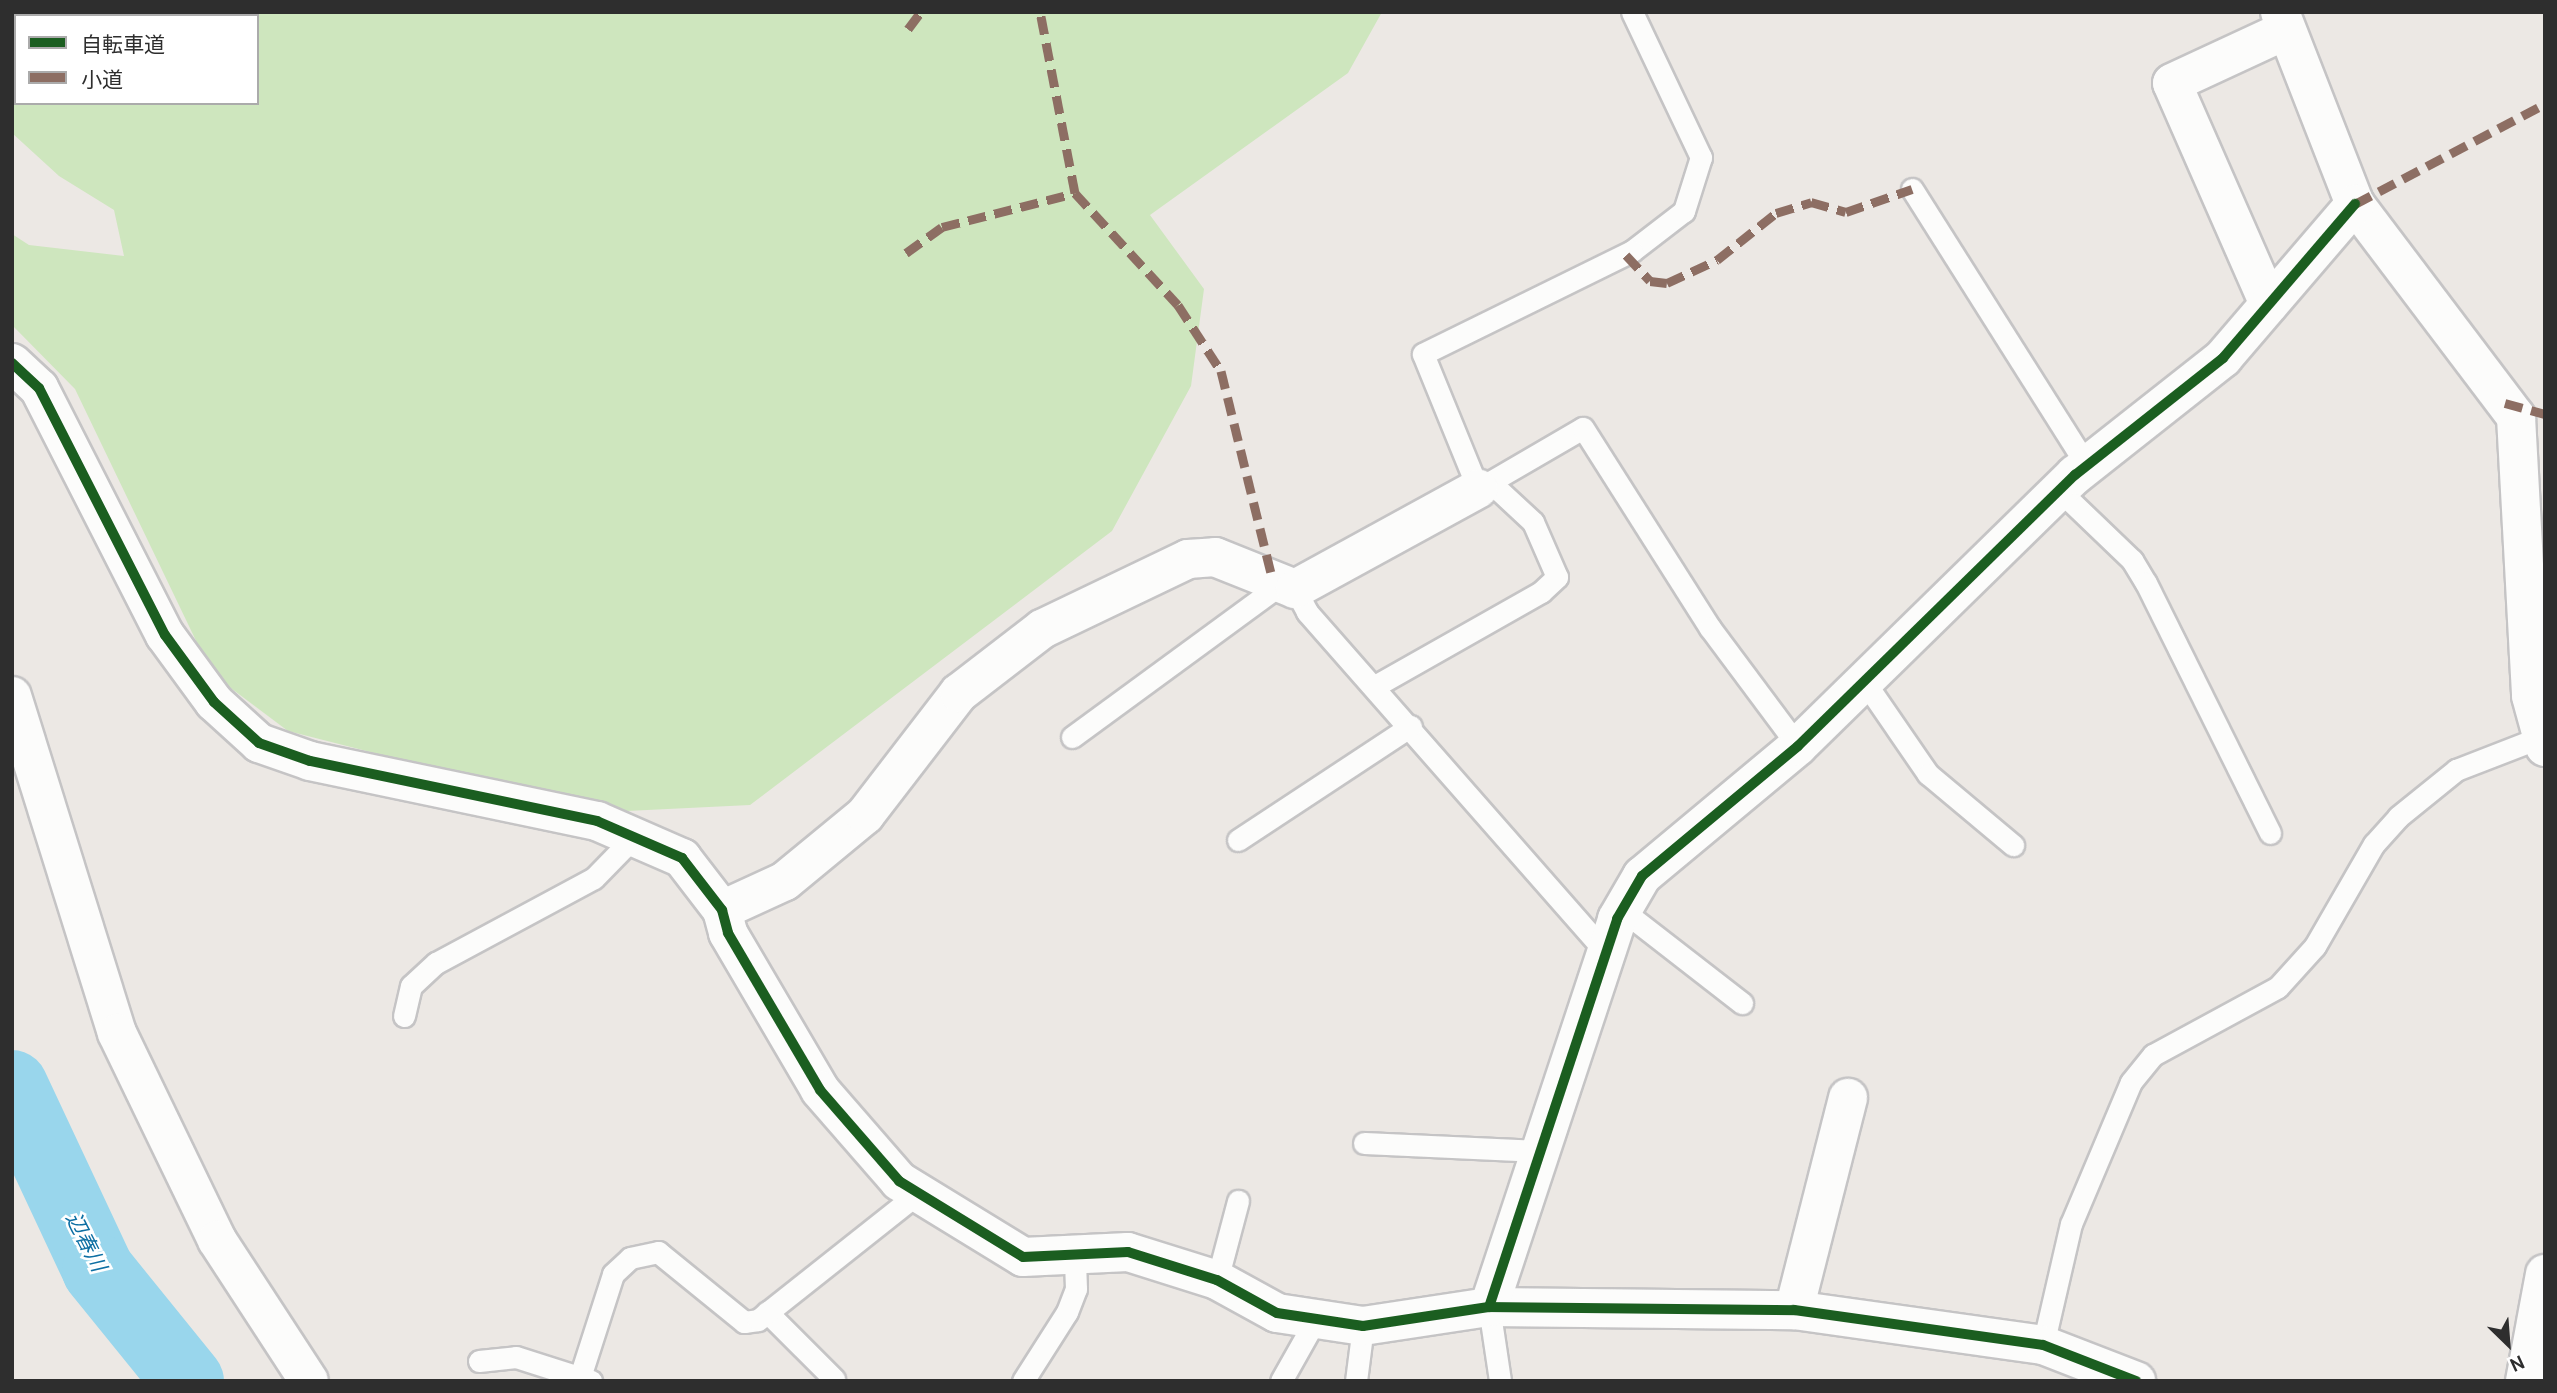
<!DOCTYPE html>
<html>
<head>
<meta charset="utf-8">
<style>
  body { margin:0 }
  #map { position:relative; width:2557px; height:1393px; overflow:hidden; background:#ece8e4; font-family:Cabin,"Noto Sans JP",sans-serif }
  div>[style] { position:absolute }
  .green>* { inset:0; background:#cee6be }
  .river>* { height:72px; margin:-36px; padding:0 36px; transform-origin:36px; border-radius:36px; background:#99d6ec }
  .roads { filter:drop-shadow(2px 0 #c5c4c5) drop-shadow(-2px 0 #c5c4c5) drop-shadow(0 2px #c5c4c5) drop-shadow(0 -2px #c5c4c5) }
  .service>* { height:21px; margin:-10.5px; padding:0 10.5px; transform-origin:10.5px; border-radius:10.5px; background:#fcfcfb }
  .minor>* { height:38px; margin:-19px; padding:0 19px; transform-origin:19px; border-radius:19px; background:#fcfcfb }
  .tertiary>* { height:38px; margin:-19px; padding:0 19px; transform-origin:19px; border-radius:19px; background:#fcfcfb }
  .quiet>* { height:9px; margin-top:-4.5px; transform-origin:0; background:repeating-linear-gradient(90deg,#8d6e63 0 18px,transparent 0 27px) }
  .cycleway>* { height:10px; margin:-5px; padding:0 5px; transform-origin:5px; border-radius:5px; background:#1b5e20 }
  span { translate:-50% -50%; white-space:nowrap; text-align:center; line-height:1.15; -webkit-text-stroke:5px #fff; paint-order:stroke }
  .water-label { font-size:21px; color:#0d6fa3; font-style:italic }
  .frame { position:absolute; inset:0; border:14px solid #2e2e2e; pointer-events:none }
  .legend { position:absolute; left:14px; top:14px; width:245px; height:91px; box-sizing:border-box; background:#fff; border:2px solid #ababab; margin:0; padding:9px 12px; list-style:none; font-size:21px; color:#2e2e2e }
  .legend li { display:flex; align-items:center; gap:14px; height:35px }
  .legend b { width:35px; border:2px solid #ababab }
  .north { position:absolute; left:2473px; top:1309px; width:70px; height:70px; -webkit-text-stroke:5px #fff; paint-order:stroke; rotate:155deg; font-size:19px; font-weight:700; line-height:28px; text-align:center; color:#2e2e2e }
  .north::after { content:''; display:block; margin:auto; width:24px; height:32px; background:#2e2e2e; clip-path:polygon(50% 0,100% 100%,50% 72%,0 100%) }
</style>
</head>
<body>
<div id="map">
  <div class="green">
    <div style="clip-path:polygon(evenodd,12px 12px,1382px 12px,1348px 73px,1150px 215px,1204px 289px,1191px 386px,1112px 531px,750px 805px,606px 812px,288px 731px,212px 674px,75px 389px,12px 325px,12px 234px,29px 245px,124px 256px,114px 210px,59px 176px,12px 133px,12px 12px,16px 16px,257px 16px,257px 103px,16px 103px,16px 16px)"></div>
  </div>
  <div class="river">
    <div style="left:12px;top:1086px;width:203px;rotate:64.9deg"></div>
    <div style="left:98px;top:1270px;width:143px;rotate:51deg"></div>
  </div>
  <div class="roads">
    <div class="service">
      <div style="left:1632px;top:12px;width:161px;rotate:64.6deg"></div>
      <div style="left:1701px;top:157px;width:57px;rotate:107.5deg"></div>
      <div style="left:1684px;top:211px;width:66px;rotate:142.4deg"></div>
      <div style="left:1632px;top:251px;width:233px;rotate:153.8deg"></div>
      <div style="left:1423px;top:354px;width:146px;rotate:67.8deg"></div>
      <div style="left:1478px;top:489px;width:121px;rotate:-30.2deg"></div>
      <div style="left:1583px;top:428px;width:237px;rotate:57.6deg"></div>
      <div style="left:1710px;top:628px;width:147px;rotate:53.3deg"></div>
      <div style="left:1912px;top:189px;width:328px;rotate:57.7deg"></div>
      <div style="left:2060px;top:491px;width:100px;rotate:43.8deg"></div>
      <div style="left:2132px;top:560px;width:27px;rotate:59deg"></div>
      <div style="left:2146px;top:583px;width:279px;rotate:63.6deg"></div>
      <div style="left:1295px;top:589px;width:26px;rotate:62deg"></div>
      <div style="left:1307px;top:612px;width:453px;rotate:48.7deg"></div>
      <div style="left:1864px;top:681px;width:113px;rotate:55.5deg"></div>
      <div style="left:1928px;top:774px;width:111px;rotate:39.9deg"></div>
      <div style="left:1375px;top:686px;width:191px;rotate:-29.5deg"></div>
      <div style="left:1541px;top:592px;width:22px;rotate:-43deg"></div>
      <div style="left:1557px;top:577px;width:60px;rotate:-113.6deg"></div>
      <div style="left:1533px;top:522px;width:59px;rotate:-137.1deg"></div>
      <div style="left:1072px;top:737px;width:259px;rotate:-36.2deg"></div>
      <div style="left:1238px;top:840px;width:207px;rotate:-33.4deg"></div>
      <div style="left:1622px;top:910px;width:152px;rotate:37.8deg"></div>
      <div style="left:404px;top:1016px;width:31px;rotate:-77deg"></div>
      <div style="left:411px;top:986px;width:34px;rotate:-43deg"></div>
      <div style="left:436px;top:963px;width:179px;rotate:-28.3deg"></div>
      <div style="left:594px;top:878px;width:57px;rotate:-45.7deg"></div>
      <div style="left:1364px;top:1143px;width:176px;rotate:2.6deg"></div>
      <div style="left:1217px;top:1280px;width:82px;rotate:-75.1deg"></div>
      <div style="left:1489px;top:1307px;width:75px;rotate:81.5deg"></div>
      <div style="left:767px;top:1312px;width:95px;rotate:45deg"></div>
      <div style="left:2043px;top:1345px;width:124px;rotate:-77deg"></div>
      <div style="left:2071px;top:1224px;width:154px;rotate:-67.1deg"></div>
      <div style="left:2131px;top:1082px;width:35px;rotate:-51deg"></div>
      <div style="left:2153px;top:1055px;width:142px;rotate:-28.5deg"></div>
      <div style="left:2278px;top:987px;width:55px;rotate:-47.9deg"></div>
      <div style="left:2315px;top:946px;width:118px;rotate:-60deg"></div>
      <div style="left:2374px;top:844px;width:36px;rotate:-48deg"></div>
      <div style="left:2398px;top:817px;width:75px;rotate:-39deg"></div>
      <div style="left:2456px;top:770px;width:91px;rotate:-21.2deg"></div>
      <div style="left:479px;top:1361px;width:37px;rotate:-6deg"></div>
      <div style="left:516px;top:1357px;width:79px;rotate:17.7deg"></div>
      <div style="left:580px;top:1377px;width:108px;rotate:-72.2deg"></div>
      <div style="left:613px;top:1274px;width:23px;rotate:-43deg"></div>
      <div style="left:630px;top:1258px;width:29px;rotate:-12deg"></div>
      <div style="left:658px;top:1252px;width:111px;rotate:39.1deg"></div>
      <div style="left:744px;top:1322px;width:14px;rotate:-8deg"></div>
      <div style="left:758px;top:1320px;width:204px;rotate:-38.4deg"></div>
      <div style="left:1023px;top:1381px;width:82px;rotate:-57.5deg"></div>
      <div style="left:1067px;top:1312px;width:25px;rotate:-69deg"></div>
      <div style="left:1076px;top:1289px;width:35px;rotate:-92deg"></div>
      <div style="left:1281px;top:1381px;width:71px;rotate:-60.6deg"></div>
      <div style="left:1356px;top:1381px;width:55px;rotate:-82.7deg"></div>
    </div>
    <div class="minor">
      <div style="left:2280px;top:12px;width:206px;rotate:68.7deg"></div>
      <div style="left:2355px;top:204px;width:267px;rotate:52.9deg"></div>
      <div style="left:2516px;top:417px;width:279px;rotate:86.9deg"></div>
      <div style="left:2531px;top:696px;width:53px;rotate:74.6deg"></div>
      <div style="left:2269px;top:304px;width:241px;rotate:-113.7deg"></div>
      <div style="left:2172px;top:83px;width:126px;rotate:-24.9deg"></div>
      <div style="left:12px;top:363px;width:37px;rotate:43deg"></div>
      <div style="left:39px;top:388px;width:277px;rotate:63deg"></div>
      <div style="left:165px;top:635px;width:83px;rotate:53.8deg"></div>
      <div style="left:214px;top:702px;width:61px;rotate:42.3deg"></div>
      <div style="left:259px;top:743px;width:54px;rotate:19.4deg"></div>
      <div style="left:310px;top:761px;width:293px;rotate:11.8deg"></div>
      <div style="left:597px;top:821px;width:93px;rotate:23.5deg"></div>
      <div style="left:682px;top:858px;width:66px;rotate:52.4deg"></div>
      <div style="left:722px;top:910px;width:24px;rotate:75deg"></div>
      <div style="left:728px;top:933px;width:182px;rotate:59.6deg"></div>
      <div style="left:820px;top:1090px;width:121px;rotate:49deg"></div>
      <div style="left:899px;top:1181px;width:145px;rotate:31.5deg"></div>
      <div style="left:1023px;top:1257px;width:105px;rotate:-2.7deg"></div>
      <div style="left:1128px;top:1252px;width:93px;rotate:17.5deg"></div>
      <div style="left:1217px;top:1280px;width:68px;rotate:28.8deg"></div>
      <div style="left:1277px;top:1313px;width:87px;rotate:8.6deg"></div>
      <div style="left:1363px;top:1326px;width:127px;rotate:-8.6deg"></div>
      <div style="left:1489px;top:1307px;width:305px;rotate:0.6deg"></div>
      <div style="left:1794px;top:1310px;width:251px;rotate:8deg"></div>
      <div style="left:2043px;top:1345px;width:100px;rotate:21.2deg"></div>
      <div style="left:12px;top:696px;width:353px;rotate:72.7deg"></div>
      <div style="left:117px;top:1033px;width:230px;rotate:64.2deg"></div>
      <div style="left:217px;top:1240px;width:168px;rotate:56.9deg"></div>
      <div style="left:722px;top:910px;width:69px;rotate:-24.7deg"></div>
      <div style="left:785px;top:881px;width:104px;rotate:-39.5deg"></div>
      <div style="left:865px;top:815px;width:154px;rotate:-52.4deg"></div>
      <div style="left:959px;top:693px;width:105px;rotate:-37.6deg"></div>
      <div style="left:1042px;top:629px;width:162px;rotate:-25.6deg"></div>
      <div style="left:1188px;top:559px;width:27px;rotate:-4deg"></div>
      <div style="left:1215px;top:557px;width:86px;rotate:21.8deg"></div>
      <div style="left:1295px;top:589px;width:209px;rotate:-28.7deg"></div>
      <div style="left:1489px;top:1307px;width:409px;rotate:-71.7deg"></div>
      <div style="left:1617px;top:919px;width:50px;rotate:-59.8deg"></div>
      <div style="left:1642px;top:876px;width:203px;rotate:-39.8deg"></div>
      <div style="left:1798px;top:746px;width:388px;rotate:-44.4deg"></div>
      <div style="left:2075px;top:475px;width:189px;rotate:-38.3deg"></div>
      <div style="left:2223px;top:358px;width:203px;rotate:-49.4deg"></div>
      <div style="left:1794px;top:1310px;width:219px;rotate:-75.7deg"></div>
    </div>
    <div class="tertiary">
      <div style="left:2525px;top:1381px;width:109px;rotate:-79.4deg"></div>
    </div>
  </div>
  <div class="quiet">
    <div style="left:908px;top:29px;width:21px;rotate:-53deg"></div>
    <div style="left:1075px;top:193px;width:152px;rotate:47.4deg"></div>
    <div style="left:1178px;top:305px;width:79px;rotate:56.9deg"></div>
    <div style="left:1221px;top:371px;width:216px;rotate:76.1deg"></div>
    <div style="left:2355px;top:204px;width:215px;rotate:-27.8deg"></div>
    <div style="left:906px;top:253px;width:44px;rotate:-35.8deg"></div>
    <div style="left:942px;top:227px;width:137px;rotate:-14.3deg"></div>
    <div style="left:1075px;top:193px;width:184px;rotate:-100.9deg"></div>
    <div style="left:1626px;top:255px;width:35px;rotate:47deg"></div>
    <div style="left:1650px;top:281px;width:17px;rotate:7deg"></div>
    <div style="left:1667px;top:283px;width:55px;rotate:-24.7deg"></div>
    <div style="left:1717px;top:260px;width:75px;rotate:-38.5deg"></div>
    <div style="left:1776px;top:213px;width:37px;rotate:-17deg"></div>
    <div style="left:1811px;top:202px;width:36px;rotate:16deg"></div>
    <div style="left:1846px;top:212px;width:70px;rotate:-19.2deg"></div>
    <div style="left:2505px;top:403px;width:41px;rotate:15.4deg"></div>
  </div>
  <div class="cycleway">
    <div style="left:12px;top:363px;width:37px;rotate:43deg"></div>
    <div style="left:39px;top:388px;width:277px;rotate:63deg"></div>
    <div style="left:165px;top:635px;width:83px;rotate:53.8deg"></div>
    <div style="left:214px;top:702px;width:61px;rotate:42.3deg"></div>
    <div style="left:259px;top:743px;width:54px;rotate:19.4deg"></div>
    <div style="left:310px;top:761px;width:293px;rotate:11.8deg"></div>
    <div style="left:597px;top:821px;width:93px;rotate:23.5deg"></div>
    <div style="left:682px;top:858px;width:66px;rotate:52.4deg"></div>
    <div style="left:722px;top:910px;width:24px;rotate:75deg"></div>
    <div style="left:728px;top:933px;width:182px;rotate:59.6deg"></div>
    <div style="left:820px;top:1090px;width:121px;rotate:49deg"></div>
    <div style="left:899px;top:1181px;width:145px;rotate:31.5deg"></div>
    <div style="left:1023px;top:1257px;width:105px;rotate:-2.7deg"></div>
    <div style="left:1128px;top:1252px;width:93px;rotate:17.5deg"></div>
    <div style="left:1217px;top:1280px;width:68px;rotate:28.8deg"></div>
    <div style="left:1277px;top:1313px;width:87px;rotate:8.6deg"></div>
    <div style="left:1363px;top:1326px;width:127px;rotate:-8.6deg"></div>
    <div style="left:1489px;top:1307px;width:305px;rotate:0.6deg"></div>
    <div style="left:1794px;top:1310px;width:251px;rotate:8deg"></div>
    <div style="left:2043px;top:1345px;width:100px;rotate:21.2deg"></div>
    <div style="left:1489px;top:1307px;width:409px;rotate:-71.7deg"></div>
    <div style="left:1617px;top:919px;width:50px;rotate:-59.8deg"></div>
    <div style="left:1642px;top:876px;width:203px;rotate:-39.8deg"></div>
    <div style="left:1798px;top:746px;width:388px;rotate:-44.4deg"></div>
    <div style="left:2075px;top:475px;width:189px;rotate:-38.3deg"></div>
    <div style="left:2223px;top:358px;width:203px;rotate:-49.4deg"></div>
  </div>
  <div class="water-label">
    <span style="left:86px;top:1242px;rotate:63deg">辺春川</span>
  </div>
  <div class="frame"></div>
  <ul class="legend">
  <li><b style="height:9px;background:#1b5e20"></b>自転車道</li>
  <li><b style="height:9px;background:#8d6e63"></b>小道</li>
  </ul>
  <div class="north">N</div>
</div>
</body>
</html>
